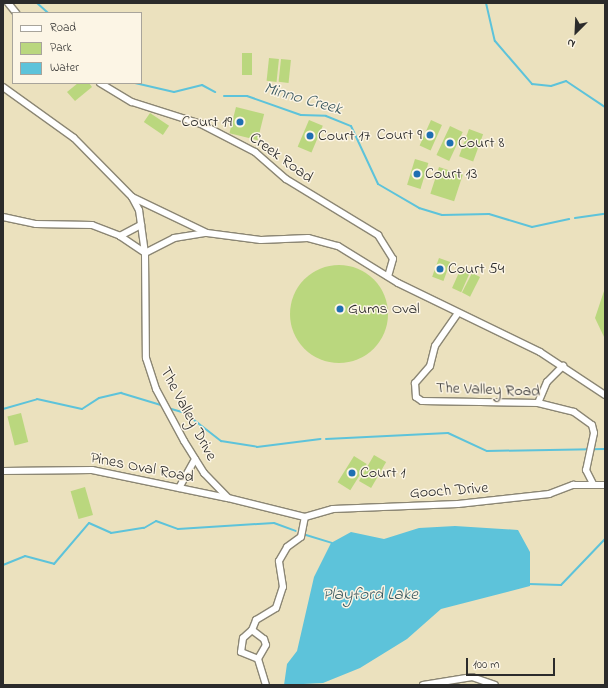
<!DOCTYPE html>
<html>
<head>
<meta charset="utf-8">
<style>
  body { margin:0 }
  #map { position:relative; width:608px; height:688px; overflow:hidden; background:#ebe1be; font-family:"Indie Flower",sans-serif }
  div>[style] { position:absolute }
  .green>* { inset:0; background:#bad77e; transform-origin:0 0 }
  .round { border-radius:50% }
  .water>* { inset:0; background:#5dc3da }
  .stream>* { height:2px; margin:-1px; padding:0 1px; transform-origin:1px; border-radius:1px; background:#5dc3da }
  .roads { filter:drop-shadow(1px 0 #8b8674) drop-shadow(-1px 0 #8b8674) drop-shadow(0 1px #8b8674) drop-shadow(0 -1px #8b8674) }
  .minor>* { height:6px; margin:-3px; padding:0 3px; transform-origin:3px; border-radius:3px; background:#fff }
  .dots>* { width:11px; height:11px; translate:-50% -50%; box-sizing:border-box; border:2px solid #fcf5e5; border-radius:50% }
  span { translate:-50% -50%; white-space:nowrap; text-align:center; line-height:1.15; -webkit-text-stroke:3px #fcf5e5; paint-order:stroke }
  .poi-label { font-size:16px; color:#2b2b2b }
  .right { translate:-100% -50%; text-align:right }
  .left { translate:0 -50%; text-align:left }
  .street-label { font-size:16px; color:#2b2b2b }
  .water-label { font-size:17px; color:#3a5960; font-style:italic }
  .frame { position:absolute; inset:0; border:4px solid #2b2b2b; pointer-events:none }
  .legend { position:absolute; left:12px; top:12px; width:130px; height:72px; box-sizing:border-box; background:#fcf5e5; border:1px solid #a8a49b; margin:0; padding:5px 7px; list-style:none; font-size:12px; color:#2b2b2b }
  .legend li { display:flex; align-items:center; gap:8px; height:20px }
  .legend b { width:20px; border:1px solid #a8a49b }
  .north { position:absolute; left:556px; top:12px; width:40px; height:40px; -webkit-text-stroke:3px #fcf5e5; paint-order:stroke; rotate:204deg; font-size:11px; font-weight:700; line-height:16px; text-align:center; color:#2b2b2b }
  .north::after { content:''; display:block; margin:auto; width:14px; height:18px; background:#2b2b2b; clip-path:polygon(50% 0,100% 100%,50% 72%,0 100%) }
  .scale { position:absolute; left:466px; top:658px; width:89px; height:18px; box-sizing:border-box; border:2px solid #2b2b2b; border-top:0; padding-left:5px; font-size:12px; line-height:14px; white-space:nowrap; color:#2b2b2b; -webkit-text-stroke:3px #fcf5e5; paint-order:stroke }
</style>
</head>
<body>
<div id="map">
  <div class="green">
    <div style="left:242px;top:53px;width:10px;height:22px"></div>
    <div style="left:269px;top:58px;width:10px;height:23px;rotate:6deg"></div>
    <div style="left:281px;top:59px;width:10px;height:23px;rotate:6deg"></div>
    <div style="clip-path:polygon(78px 83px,89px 83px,92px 87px,75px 101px,67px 92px)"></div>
    <div style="left:236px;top:107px;width:29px;height:27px;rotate:14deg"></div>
    <div style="left:150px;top:113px;width:23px;height:11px;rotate:34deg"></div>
    <div style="left:309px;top:120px;width:15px;height:29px;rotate:23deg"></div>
    <div style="left:431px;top:120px;width:12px;height:28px;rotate:24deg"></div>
    <div style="left:450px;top:126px;width:14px;height:32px;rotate:25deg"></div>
    <div style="left:469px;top:129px;width:15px;height:29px;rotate:20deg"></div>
    <div style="left:415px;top:159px;width:14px;height:27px;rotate:17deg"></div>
    <div style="left:439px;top:167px;width:25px;height:28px;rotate:18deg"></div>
    <div style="left:439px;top:258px;width:12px;height:20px;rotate:20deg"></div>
    <div class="round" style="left:290px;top:265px;width:98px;height:98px"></div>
    <div style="left:461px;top:268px;width:10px;height:22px;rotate:24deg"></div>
    <div style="left:472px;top:273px;width:9px;height:22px;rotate:27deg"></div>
    <div style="clip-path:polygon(605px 288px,605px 339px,595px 318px)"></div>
    <div style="left:21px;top:413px;width:30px;height:14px;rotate:76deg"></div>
    <div style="left:374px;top:455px;width:14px;height:30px;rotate:30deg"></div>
    <div style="left:354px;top:456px;width:15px;height:31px;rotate:32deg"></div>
    <div style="left:85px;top:487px;width:29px;height:15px;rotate:74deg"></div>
  </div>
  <div class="water">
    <div style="clip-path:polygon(455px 526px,518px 530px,530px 552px,530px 586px,441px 609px,407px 639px,360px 668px,323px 683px,284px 685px,287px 664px,297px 651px,314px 577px,331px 543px,351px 532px,384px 539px,419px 528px)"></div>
  </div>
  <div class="stream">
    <div style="left:37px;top:3px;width:15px;rotate:42deg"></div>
    <div style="left:486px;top:3px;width:39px;rotate:77deg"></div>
    <div style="left:495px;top:41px;width:57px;rotate:49.3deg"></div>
    <div style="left:532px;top:84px;width:19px;rotate:6deg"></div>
    <div style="left:551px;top:86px;width:16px;rotate:-18deg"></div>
    <div style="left:566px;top:81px;width:47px;rotate:33.7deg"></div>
    <div style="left:135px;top:83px;width:40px;rotate:13deg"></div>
    <div style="left:174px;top:92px;width:29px;rotate:-14deg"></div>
    <div style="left:202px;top:85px;width:15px;rotate:28deg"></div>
    <div style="left:224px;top:96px;width:23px"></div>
    <div style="left:247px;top:96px;width:57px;rotate:19.4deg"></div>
    <div style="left:301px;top:115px;width:25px;rotate:2deg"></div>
    <div style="left:326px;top:116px;width:27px;rotate:22deg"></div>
    <div style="left:351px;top:126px;width:64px;rotate:65deg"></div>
    <div style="left:378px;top:184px;width:48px;rotate:30.3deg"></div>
    <div style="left:419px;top:208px;width:24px;rotate:17deg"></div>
    <div style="left:442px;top:215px;width:47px;rotate:-1.2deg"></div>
    <div style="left:489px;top:214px;width:45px;rotate:16.8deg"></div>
    <div style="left:532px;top:227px;width:38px;rotate:-12deg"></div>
    <div style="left:575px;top:218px;width:30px;rotate:-8deg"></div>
    <div style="left:168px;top:408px;width:18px;rotate:16deg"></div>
    <div style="left:185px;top:413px;width:46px;rotate:37.9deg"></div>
    <div style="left:221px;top:441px;width:36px;rotate:9deg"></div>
    <div style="left:257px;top:447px;width:64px;rotate:-7.2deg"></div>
    <div style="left:3px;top:409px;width:35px;rotate:-16deg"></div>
    <div style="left:37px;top:399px;width:46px;rotate:12.5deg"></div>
    <div style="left:82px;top:409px;width:20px;rotate:-33deg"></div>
    <div style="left:99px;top:398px;width:23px;rotate:-13deg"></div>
    <div style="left:121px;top:393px;width:45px;rotate:16.8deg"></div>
    <div style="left:326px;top:439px;width:122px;rotate:-2.8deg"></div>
    <div style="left:448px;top:433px;width:43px;rotate:24.8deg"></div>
    <div style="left:487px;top:451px;width:118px;rotate:-1deg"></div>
    <div style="left:306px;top:535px;width:27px;rotate:17deg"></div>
    <div style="left:3px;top:565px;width:24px;rotate:-22deg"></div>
    <div style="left:25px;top:556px;width:30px;rotate:15deg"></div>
    <div style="left:54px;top:564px;width:54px;rotate:-49.5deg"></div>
    <div style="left:89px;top:523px;width:24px;rotate:24deg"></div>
    <div style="left:111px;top:533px;width:33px;rotate:-9deg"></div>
    <div style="left:144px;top:528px;width:14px;rotate:-30deg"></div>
    <div style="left:156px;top:521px;width:23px;rotate:20deg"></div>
    <div style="left:178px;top:529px;width:96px;rotate:-3.6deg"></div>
    <div style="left:274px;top:523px;width:23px;rotate:20deg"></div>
    <div style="left:529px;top:584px;width:32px;rotate:2deg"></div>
    <div style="left:561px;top:585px;width:64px;rotate:-46.3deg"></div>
  </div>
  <div class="roads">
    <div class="minor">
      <div style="left:8px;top:3px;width:13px;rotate:51deg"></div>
      <div style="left:100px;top:83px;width:37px;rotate:31deg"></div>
      <div style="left:132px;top:102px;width:72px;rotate:17.7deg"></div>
      <div style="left:201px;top:124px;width:61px;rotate:27.4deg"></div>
      <div style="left:255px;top:152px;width:41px;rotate:41.1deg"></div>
      <div style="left:286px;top:179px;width:108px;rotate:31.3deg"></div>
      <div style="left:378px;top:235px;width:28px;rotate:58deg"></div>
      <div style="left:393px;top:259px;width:18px;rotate:106deg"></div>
      <div style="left:3px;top:87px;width:87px;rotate:35.7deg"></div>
      <div style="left:74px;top:138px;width:83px;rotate:45.5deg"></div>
      <div style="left:132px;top:197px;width:15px;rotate:62deg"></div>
      <div style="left:139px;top:210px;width:43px;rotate:82.1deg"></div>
      <div style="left:145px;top:253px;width:105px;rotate:89.5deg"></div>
      <div style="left:146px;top:358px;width:33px;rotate:72deg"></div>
      <div style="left:156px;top:389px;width:59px;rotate:61.7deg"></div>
      <div style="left:184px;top:441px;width:38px;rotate:58deg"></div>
      <div style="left:204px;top:473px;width:35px;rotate:46deg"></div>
      <div style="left:228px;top:498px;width:79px;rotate:13.9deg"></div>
      <div style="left:305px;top:517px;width:29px;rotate:-16deg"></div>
      <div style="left:333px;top:509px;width:125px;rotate:-2.3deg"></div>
      <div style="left:458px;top:504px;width:92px;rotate:-6.3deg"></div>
      <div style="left:549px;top:494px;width:26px;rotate:-21deg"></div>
      <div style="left:573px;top:485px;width:32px"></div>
      <div style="left:132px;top:197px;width:83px;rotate:25.6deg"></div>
      <div style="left:207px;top:233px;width:54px;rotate:7.4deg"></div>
      <div style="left:261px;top:240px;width:47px;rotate:-2.4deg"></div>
      <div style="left:308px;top:238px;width:31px;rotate:15deg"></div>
      <div style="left:338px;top:246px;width:70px;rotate:31.7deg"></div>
      <div style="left:398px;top:283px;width:158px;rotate:25.9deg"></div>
      <div style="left:540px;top:352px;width:78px;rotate:33.5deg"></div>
      <div style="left:3px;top:217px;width:34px;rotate:12deg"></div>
      <div style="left:36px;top:224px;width:56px;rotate:1deg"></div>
      <div style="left:92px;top:225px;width:30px;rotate:21deg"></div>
      <div style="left:120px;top:236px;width:30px;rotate:34deg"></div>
      <div style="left:120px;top:236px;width:24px;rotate:-28deg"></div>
      <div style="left:145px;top:253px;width:33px;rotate:-27deg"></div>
      <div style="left:174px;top:238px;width:31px;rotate:-9deg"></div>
      <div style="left:458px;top:313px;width:40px;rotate:124.9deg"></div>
      <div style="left:435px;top:346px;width:21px;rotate:104deg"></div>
      <div style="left:430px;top:366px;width:23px;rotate:131deg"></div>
      <div style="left:415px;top:383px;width:14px;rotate:86deg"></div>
      <div style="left:416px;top:397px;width:7px;rotate:34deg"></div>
      <div style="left:422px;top:401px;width:116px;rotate:1deg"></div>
      <div style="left:538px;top:403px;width:37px;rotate:14deg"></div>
      <div style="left:574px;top:412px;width:22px;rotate:36deg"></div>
      <div style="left:592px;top:425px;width:8px;rotate:76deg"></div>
      <div style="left:594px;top:433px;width:38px;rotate:102deg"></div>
      <div style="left:586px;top:470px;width:16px;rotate:63deg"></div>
      <div style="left:538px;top:403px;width:23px;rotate:-67deg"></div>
      <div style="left:547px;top:382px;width:23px;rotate:-45deg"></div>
      <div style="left:3px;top:471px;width:89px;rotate:-0.6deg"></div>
      <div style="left:92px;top:470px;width:138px;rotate:11.7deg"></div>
      <div style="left:179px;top:488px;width:33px;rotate:-61deg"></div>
      <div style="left:252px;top:630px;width:11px;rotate:-68deg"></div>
      <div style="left:256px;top:620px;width:23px;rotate:-31deg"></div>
      <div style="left:276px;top:608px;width:22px;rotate:-72deg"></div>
      <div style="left:283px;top:587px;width:26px;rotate:-99deg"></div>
      <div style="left:279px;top:561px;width:16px;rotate:-60deg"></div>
      <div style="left:287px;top:547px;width:17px;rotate:-36deg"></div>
      <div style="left:301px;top:537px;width:20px;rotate:-79deg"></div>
      <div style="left:252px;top:630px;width:15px;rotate:37deg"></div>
      <div style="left:264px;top:639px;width:6px;rotate:72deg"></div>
      <div style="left:266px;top:645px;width:16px;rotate:120deg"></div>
      <div style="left:258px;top:659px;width:27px;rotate:73deg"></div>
      <div style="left:252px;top:630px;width:12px;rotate:138deg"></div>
      <div style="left:243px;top:638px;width:14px;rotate:98deg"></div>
      <div style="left:241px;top:652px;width:18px;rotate:22deg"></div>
      <div style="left:423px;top:685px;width:50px;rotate:-9.3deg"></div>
      <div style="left:472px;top:677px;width:24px;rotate:19deg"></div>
    </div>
  </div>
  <div class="dots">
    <div style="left:240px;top:122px;background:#1f6fb2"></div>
    <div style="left:430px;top:135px;background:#1f6fb2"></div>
    <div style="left:310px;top:136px;background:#1f6fb2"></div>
    <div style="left:450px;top:143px;background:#1f6fb2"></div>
    <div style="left:417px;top:174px;background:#1f6fb2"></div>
    <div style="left:440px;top:269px;background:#1f6fb2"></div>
    <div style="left:340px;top:309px;background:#1f6fb2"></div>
    <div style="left:352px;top:473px;background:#1f6fb2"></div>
  </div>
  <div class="poi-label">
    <span class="right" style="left:232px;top:122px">Court 19</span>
    <span class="right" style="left:422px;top:135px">Court 9</span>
    <span class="left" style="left:318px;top:136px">Court 17</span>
    <span class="left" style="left:458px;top:143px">Court 8</span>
    <span class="left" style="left:425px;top:174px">Court 13</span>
    <span class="left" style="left:448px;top:269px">Court 54</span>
    <span class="left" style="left:348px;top:309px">Gums Oval</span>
    <span class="left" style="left:360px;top:473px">Court 1</span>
  </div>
  <div class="street-label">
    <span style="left:281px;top:158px;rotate:36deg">Creek Road</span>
    <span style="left:488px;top:390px;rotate:2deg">The Valley Road</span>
    <span style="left:188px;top:414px;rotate:62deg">The Valley Drive</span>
    <span style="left:142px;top:468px;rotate:11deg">Pines Oval Road</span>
    <span style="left:449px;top:491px;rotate:-4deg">Gooch Drive</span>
  </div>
  <div class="water-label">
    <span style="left:303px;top:99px;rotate:16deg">Minno Creek</span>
    <span style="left:370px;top:595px">Playford Lake</span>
  </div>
  <div class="frame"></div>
  <ul class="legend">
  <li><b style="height:5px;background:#fff"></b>Road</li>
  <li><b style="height:11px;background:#bad77e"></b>Park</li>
  <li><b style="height:11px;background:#5dc3da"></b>Water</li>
  </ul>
  <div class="north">N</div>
  <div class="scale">100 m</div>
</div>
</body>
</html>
